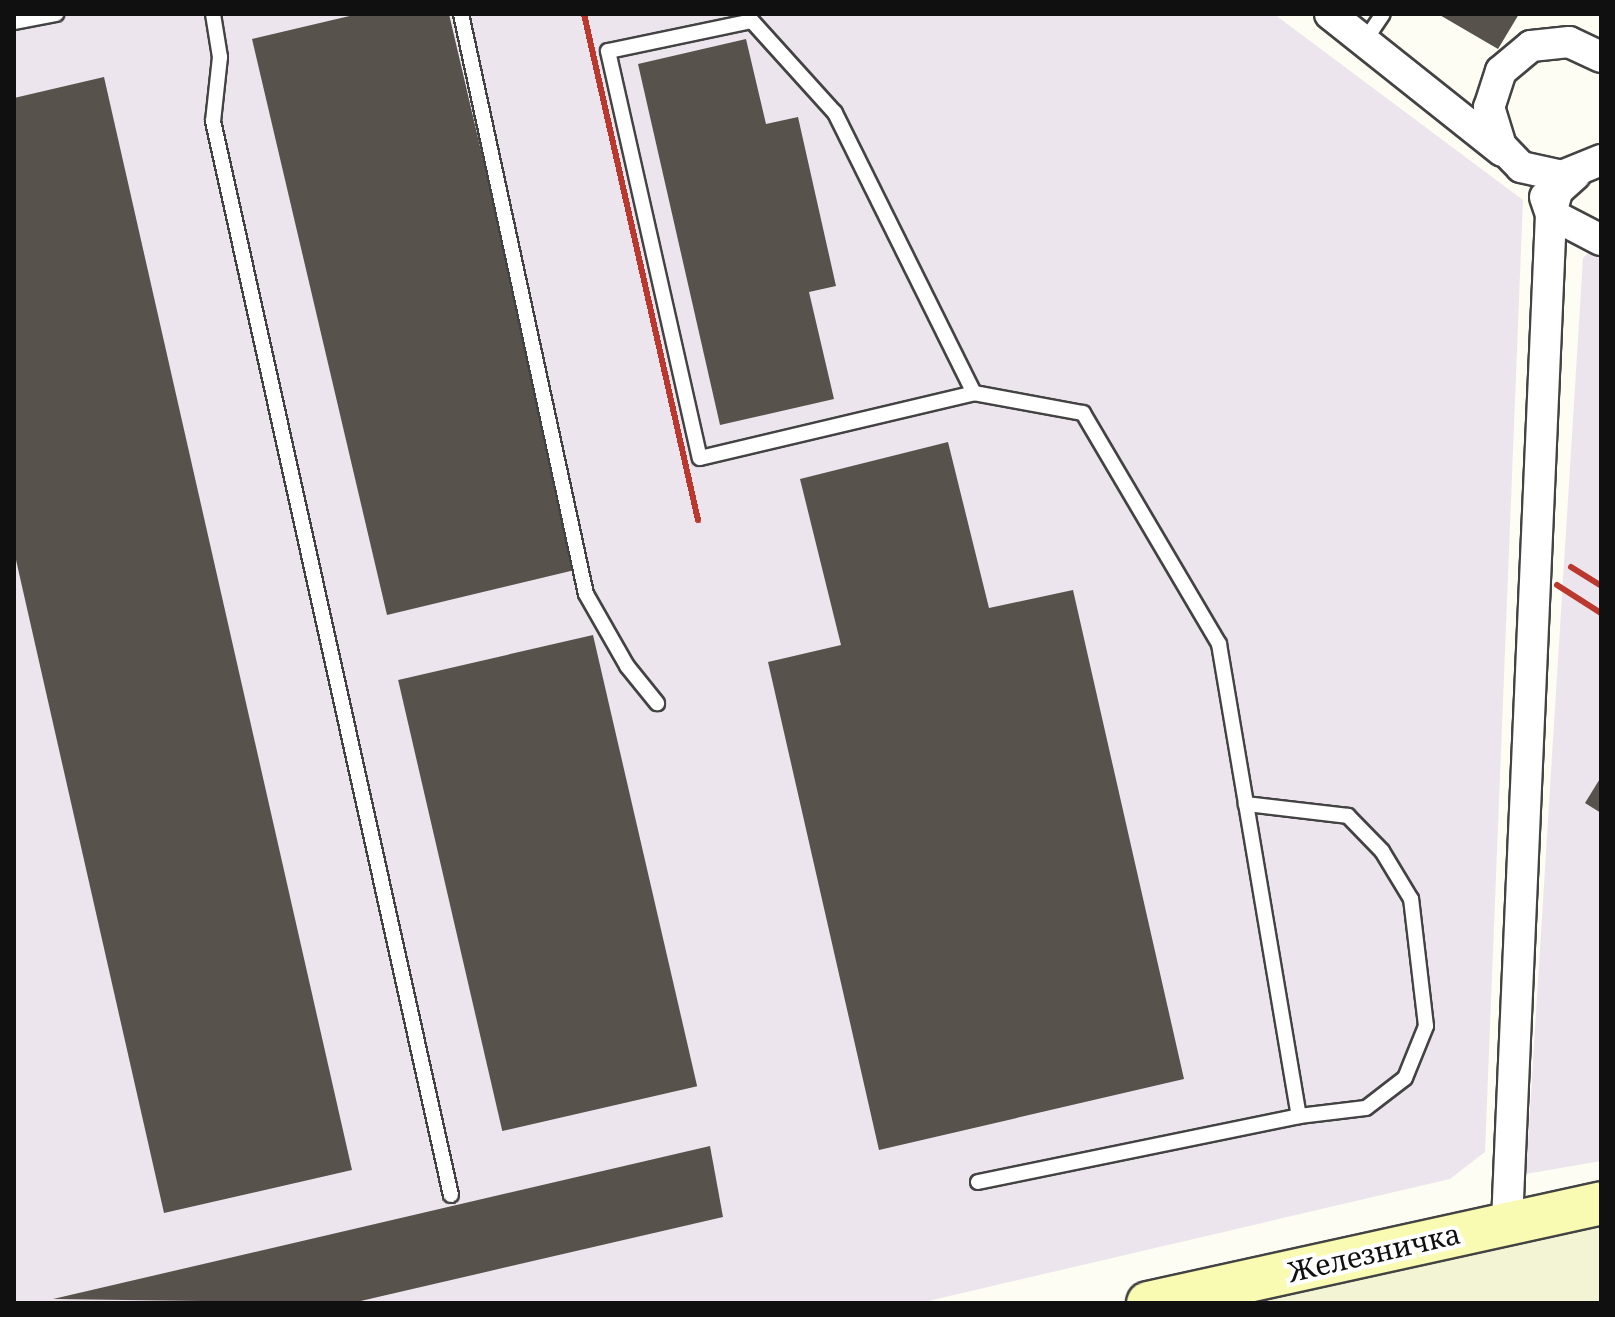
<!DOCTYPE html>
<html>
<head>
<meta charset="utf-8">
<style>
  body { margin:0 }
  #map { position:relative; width:1615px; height:1317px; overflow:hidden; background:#fefdf3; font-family:"Noto Serif",serif }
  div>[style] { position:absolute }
  .industrial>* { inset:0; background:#ede5ed }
  .farmland>* { inset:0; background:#f2f4d4 }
  .building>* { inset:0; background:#58524c; transform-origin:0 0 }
  .roads { filter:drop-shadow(2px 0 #434343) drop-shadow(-2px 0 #434343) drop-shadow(0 2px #434343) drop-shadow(0 -2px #434343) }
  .service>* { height:14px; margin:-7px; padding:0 7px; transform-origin:7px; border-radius:7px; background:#fff }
  .minor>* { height:30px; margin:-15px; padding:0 15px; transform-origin:15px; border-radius:15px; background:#fff }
  .secondary>* { height:42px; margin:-21px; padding:0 21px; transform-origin:21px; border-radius:21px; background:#fafbb2 }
  .rail>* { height:6px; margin:-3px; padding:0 3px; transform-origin:3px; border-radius:3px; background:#ba382e }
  span { translate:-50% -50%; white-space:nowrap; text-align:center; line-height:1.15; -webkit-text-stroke:8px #fff; paint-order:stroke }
  .street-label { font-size:28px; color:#101010 }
  .frame { position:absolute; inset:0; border:16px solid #101010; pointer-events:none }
</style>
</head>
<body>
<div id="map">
  <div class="industrial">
    <div style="clip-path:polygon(14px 14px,1274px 14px,1523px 200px,1485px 1152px,1450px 1179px,920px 1303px,14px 1303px)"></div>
    <div style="clip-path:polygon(1601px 241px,1601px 1161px,1526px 1174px,1583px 258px)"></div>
  </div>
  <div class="farmland">
    <div style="clip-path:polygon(1601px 1223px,1601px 1303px,1257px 1303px)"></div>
  </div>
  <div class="building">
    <div style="clip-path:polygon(358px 14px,449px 14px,579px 569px,387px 615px,252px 39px)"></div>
    <div style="clip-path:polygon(1438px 14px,1519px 14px,1498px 49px)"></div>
    <div style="clip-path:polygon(746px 39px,766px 124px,798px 117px,836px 286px,809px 292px,834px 399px,720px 425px,638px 64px)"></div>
    <div style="clip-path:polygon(104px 77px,352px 1170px,164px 1213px,14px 551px,14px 98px)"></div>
    <div style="clip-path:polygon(948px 442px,989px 608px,1073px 590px,1184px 1079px,879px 1150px,768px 662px,841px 645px,800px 479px)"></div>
    <div style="left:593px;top:635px;width:463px;height:200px;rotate:77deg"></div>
    <div style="clip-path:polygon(1601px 777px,1601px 813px,1585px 803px)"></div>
    <div style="clip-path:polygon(710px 1146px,723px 1217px,352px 1303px,53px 1299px)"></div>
  </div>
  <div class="roads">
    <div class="service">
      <div style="left:213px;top:14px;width:44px;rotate:80.8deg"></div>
      <div style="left:220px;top:57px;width:64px;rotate:96.2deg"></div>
      <div style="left:213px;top:121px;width:1100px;rotate:77.51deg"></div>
      <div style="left:461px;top:14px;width:593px;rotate:77.84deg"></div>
      <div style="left:586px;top:594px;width:83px;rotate:60.3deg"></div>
      <div style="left:627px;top:666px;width:48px;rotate:51deg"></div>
      <div style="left:14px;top:22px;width:43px;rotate:-10.8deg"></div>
      <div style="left:1366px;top:39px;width:30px;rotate:-56deg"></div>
      <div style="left:974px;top:393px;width:313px;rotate:-116.4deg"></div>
      <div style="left:835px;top:113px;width:124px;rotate:-132.1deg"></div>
      <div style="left:752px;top:21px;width:147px;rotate:168.2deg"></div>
      <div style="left:608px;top:51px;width:417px;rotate:77.3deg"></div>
      <div style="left:700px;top:458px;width:282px;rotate:-13.3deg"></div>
      <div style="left:974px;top:393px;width:111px;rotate:10.4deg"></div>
      <div style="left:1083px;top:413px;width:268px;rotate:59.5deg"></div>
      <div style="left:1219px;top:644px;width:479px;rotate:80.4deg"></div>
      <div style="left:978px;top:1182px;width:328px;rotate:-11.6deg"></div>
      <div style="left:1299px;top:1116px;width:67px;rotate:-6.8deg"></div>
      <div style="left:1366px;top:1108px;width:49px;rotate:-37.6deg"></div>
      <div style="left:1405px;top:1078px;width:56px;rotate:-68deg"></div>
      <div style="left:1426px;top:1026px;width:128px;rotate:-96.7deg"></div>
      <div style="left:1411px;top:899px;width:56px;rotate:-121.1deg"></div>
      <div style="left:1382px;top:851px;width:49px;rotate:-134.2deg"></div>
      <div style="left:1348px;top:816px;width:103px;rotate:-173.3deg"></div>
    </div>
    <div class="minor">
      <div style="left:1330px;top:14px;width:220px;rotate:38.5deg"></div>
      <div style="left:1601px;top:57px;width:35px;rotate:-155deg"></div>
      <div style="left:1569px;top:42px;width:38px;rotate:174deg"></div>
      <div style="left:1531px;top:46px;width:39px;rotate:140deg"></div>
      <div style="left:1501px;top:71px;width:38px;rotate:108deg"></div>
      <div style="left:1489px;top:107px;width:41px;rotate:72.9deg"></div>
      <div style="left:1501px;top:146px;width:29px;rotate:46deg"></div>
      <div style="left:1521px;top:167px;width:42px;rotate:12.4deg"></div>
      <div style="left:1562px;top:176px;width:42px;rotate:-22.3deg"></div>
      <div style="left:1545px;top:197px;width:18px;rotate:71deg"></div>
      <div style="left:1551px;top:214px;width:56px;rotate:27.5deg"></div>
      <div style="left:1507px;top:1222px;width:1009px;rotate:-87.5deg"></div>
      <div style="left:1551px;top:214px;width:24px;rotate:-75deg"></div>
      <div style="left:1557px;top:191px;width:25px;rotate:-42deg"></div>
    </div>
    <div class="secondary">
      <div style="left:1148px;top:1303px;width:464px;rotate:-12.4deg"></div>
    </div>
  </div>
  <div class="rail">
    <div style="left:584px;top:14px;width:519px;rotate:77.3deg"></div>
    <div style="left:1571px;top:567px;width:36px;rotate:32deg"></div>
    <div style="left:1557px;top:585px;width:52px;rotate:32.5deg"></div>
  </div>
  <div class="street-label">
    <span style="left:1374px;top:1252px;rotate:-13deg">Железничка</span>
  </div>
  <div class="frame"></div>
</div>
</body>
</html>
